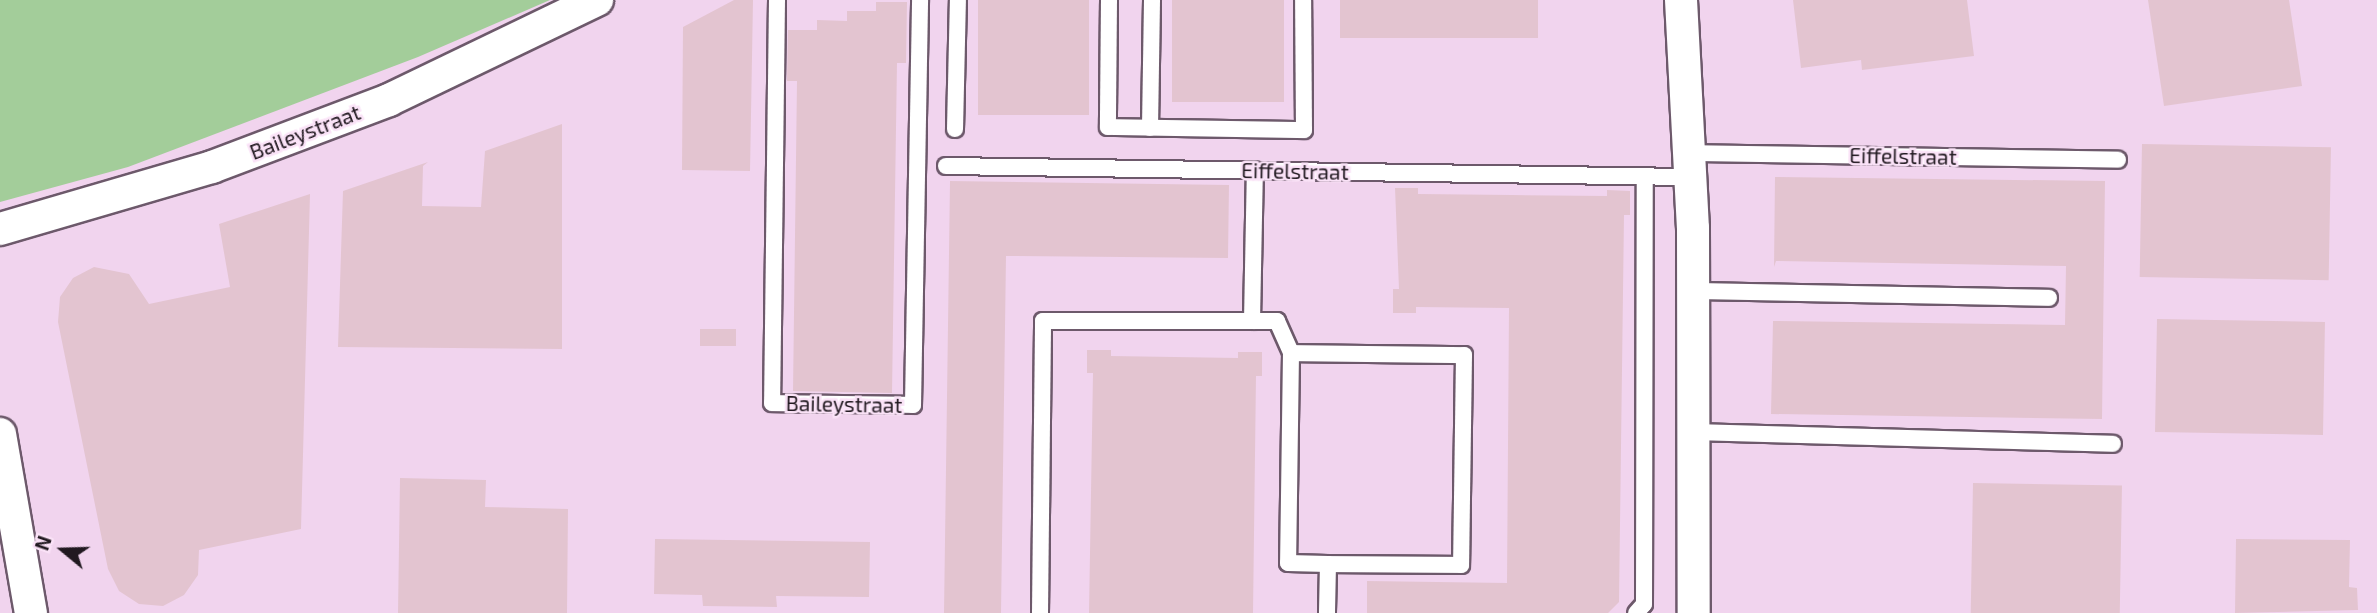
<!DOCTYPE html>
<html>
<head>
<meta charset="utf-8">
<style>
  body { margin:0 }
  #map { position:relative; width:2377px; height:613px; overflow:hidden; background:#fae2f7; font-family:"Exo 2",sans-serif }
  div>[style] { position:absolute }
  .built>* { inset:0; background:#f1d4ee; transform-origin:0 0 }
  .green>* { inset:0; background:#a3cd9a }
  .building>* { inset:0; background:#e3c4d0; transform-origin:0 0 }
  .roads { filter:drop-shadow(2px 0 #6d596b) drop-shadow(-2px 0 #6d596b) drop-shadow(0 2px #6d596b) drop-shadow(0 -2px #6d596b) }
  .lane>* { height:16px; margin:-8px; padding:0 8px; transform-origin:8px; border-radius:8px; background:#fff }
  .street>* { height:32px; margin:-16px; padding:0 16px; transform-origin:16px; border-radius:16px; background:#fff }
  span { translate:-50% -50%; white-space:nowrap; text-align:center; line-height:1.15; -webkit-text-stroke:5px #fae2f7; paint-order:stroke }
  .street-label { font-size:21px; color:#211920 }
  .north { position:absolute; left:28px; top:515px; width:70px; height:70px; -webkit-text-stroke:5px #fae2f7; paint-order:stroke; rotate:289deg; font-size:19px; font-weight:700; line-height:28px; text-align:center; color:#211920 }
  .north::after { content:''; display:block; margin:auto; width:24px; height:32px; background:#211920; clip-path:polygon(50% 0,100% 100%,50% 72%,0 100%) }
</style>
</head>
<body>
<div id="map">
  <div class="built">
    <div style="left:0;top:0;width:2377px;height:613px"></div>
  </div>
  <div class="green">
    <div style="clip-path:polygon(0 0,550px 0,418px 57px,128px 167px,0 202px)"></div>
  </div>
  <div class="building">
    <div style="clip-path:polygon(734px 0,753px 0,750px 171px,682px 170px,683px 27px)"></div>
    <div style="left:978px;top:0;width:111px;height:115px"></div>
    <div style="left:1172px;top:0;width:112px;height:102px"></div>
    <div style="left:1340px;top:0;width:198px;height:38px"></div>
    <div style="clip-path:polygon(1793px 0,1967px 0,1974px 56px,1862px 70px,1861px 60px,1801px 68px)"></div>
    <div style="clip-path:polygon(2148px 0,2289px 0,2302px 86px,2164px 106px)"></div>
    <div style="clip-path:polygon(876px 2px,907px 2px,906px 63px,897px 63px,892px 393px,793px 391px,797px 81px,787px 81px,788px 30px,817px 30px,817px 20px,847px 21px,847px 11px,876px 11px)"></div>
    <div style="clip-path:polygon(562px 124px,562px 349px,338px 347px,343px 191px,428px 162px,423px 166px,422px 206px,481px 207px,485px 151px)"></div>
    <div style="left:2142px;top:144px;width:189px;height:133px;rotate:1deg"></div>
    <div style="clip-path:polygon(1775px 177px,2105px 181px,2102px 419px,1771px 414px,1773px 321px,2065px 325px,2066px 266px,1776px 261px,1774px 267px)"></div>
    <div style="clip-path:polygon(950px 181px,1229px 185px,1228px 258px,1006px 256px,1001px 613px,944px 613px)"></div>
    <div style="clip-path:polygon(1395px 188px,1418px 188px,1418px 194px,1512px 195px,1607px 196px,1607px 190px,1630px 191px,1630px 215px,1624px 215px,1619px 602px,1608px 613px,1367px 613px,1367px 581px,1507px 583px,1509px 308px,1416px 307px,1416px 313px,1393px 313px,1393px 289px,1399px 289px)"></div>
    <div style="clip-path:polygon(310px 194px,301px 529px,199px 550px,198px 575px,184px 595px,163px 606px,139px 604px,119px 591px,108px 569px,58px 322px,60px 297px,73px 278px,94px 267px,129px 274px,149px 304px,230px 287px,219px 224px)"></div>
    <div style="left:2157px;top:319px;width:168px;height:113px;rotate:1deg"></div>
    <div style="left:700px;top:329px;width:36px;height:17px"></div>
    <div style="clip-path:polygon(1087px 350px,1111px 350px,1111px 356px,1238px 358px,1238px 352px,1262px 352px,1262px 376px,1256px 376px,1253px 613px,1089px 613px,1093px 373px,1087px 373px)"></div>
    <div style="clip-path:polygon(400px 478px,486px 480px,485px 507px,568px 509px,567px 613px,398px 613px)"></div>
    <div style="left:1973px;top:483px;width:149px;height:130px;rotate:1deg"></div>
    <div style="clip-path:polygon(655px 539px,870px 542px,869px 597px,776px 596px,777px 607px,703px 606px,702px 595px,654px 594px)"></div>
    <div style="clip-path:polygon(2236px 539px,2350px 540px,2349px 587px,2357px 588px,2358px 610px,2235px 613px)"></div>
  </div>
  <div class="roads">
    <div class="lane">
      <div style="left:777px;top:0;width:403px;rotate:90.7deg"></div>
      <div style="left:772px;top:403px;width:141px;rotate:0.8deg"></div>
      <div style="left:913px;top:405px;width:405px;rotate:-89deg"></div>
      <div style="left:1109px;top:0;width:127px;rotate:90.5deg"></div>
      <div style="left:1108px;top:127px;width:196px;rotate:0.9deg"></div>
      <div style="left:1304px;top:130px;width:130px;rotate:-90.4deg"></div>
      <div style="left:1150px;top:128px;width:128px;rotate:-89.1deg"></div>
      <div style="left:955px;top:129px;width:129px;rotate:-88.7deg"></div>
      <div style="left:1689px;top:153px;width:429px;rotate:0.9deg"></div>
      <div style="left:946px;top:166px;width:744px;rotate:0.85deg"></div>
      <div style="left:1693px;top:291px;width:356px;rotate:1.1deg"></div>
      <div style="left:1252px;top:321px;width:151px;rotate:-88.9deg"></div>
      <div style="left:1291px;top:353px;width:173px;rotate:0.7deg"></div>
      <div style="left:1464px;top:355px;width:210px;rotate:90.8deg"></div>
      <div style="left:1461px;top:565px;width:133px;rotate:-179.6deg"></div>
      <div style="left:1693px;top:432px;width:420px;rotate:1.6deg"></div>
      <div style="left:1040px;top:613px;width:292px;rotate:-89.4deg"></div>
      <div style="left:1043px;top:321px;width:234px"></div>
      <div style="left:1277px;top:321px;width:35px;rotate:66deg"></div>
      <div style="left:1291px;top:353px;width:210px;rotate:90.8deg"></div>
      <div style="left:1288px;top:563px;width:40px;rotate:1.4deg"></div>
      <div style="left:1328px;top:564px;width:49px;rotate:91.2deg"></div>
      <div style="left:1636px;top:613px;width:12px;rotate:-48deg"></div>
      <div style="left:1644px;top:604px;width:428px;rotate:-89.9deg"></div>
    </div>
    <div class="street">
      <div style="left:1681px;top:0;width:228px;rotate:87deg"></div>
      <div style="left:1693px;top:228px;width:385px;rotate:89.9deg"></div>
      <div style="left:0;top:229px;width:221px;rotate:-16.3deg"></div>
      <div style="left:212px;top:167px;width:189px;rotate:-20.7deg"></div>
      <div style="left:389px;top:100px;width:231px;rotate:-25.7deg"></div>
      <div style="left:0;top:434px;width:182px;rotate:80.2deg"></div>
    </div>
  </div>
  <div class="street-label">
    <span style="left:305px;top:132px;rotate:-21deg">Baileystraat</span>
    <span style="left:1903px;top:156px;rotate:1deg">Eiffelstraat</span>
    <span style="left:1295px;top:171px;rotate:1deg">Eiffelstraat</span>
    <span style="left:844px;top:404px;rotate:1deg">Baileystraat</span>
  </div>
  <div class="north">N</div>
</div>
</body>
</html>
